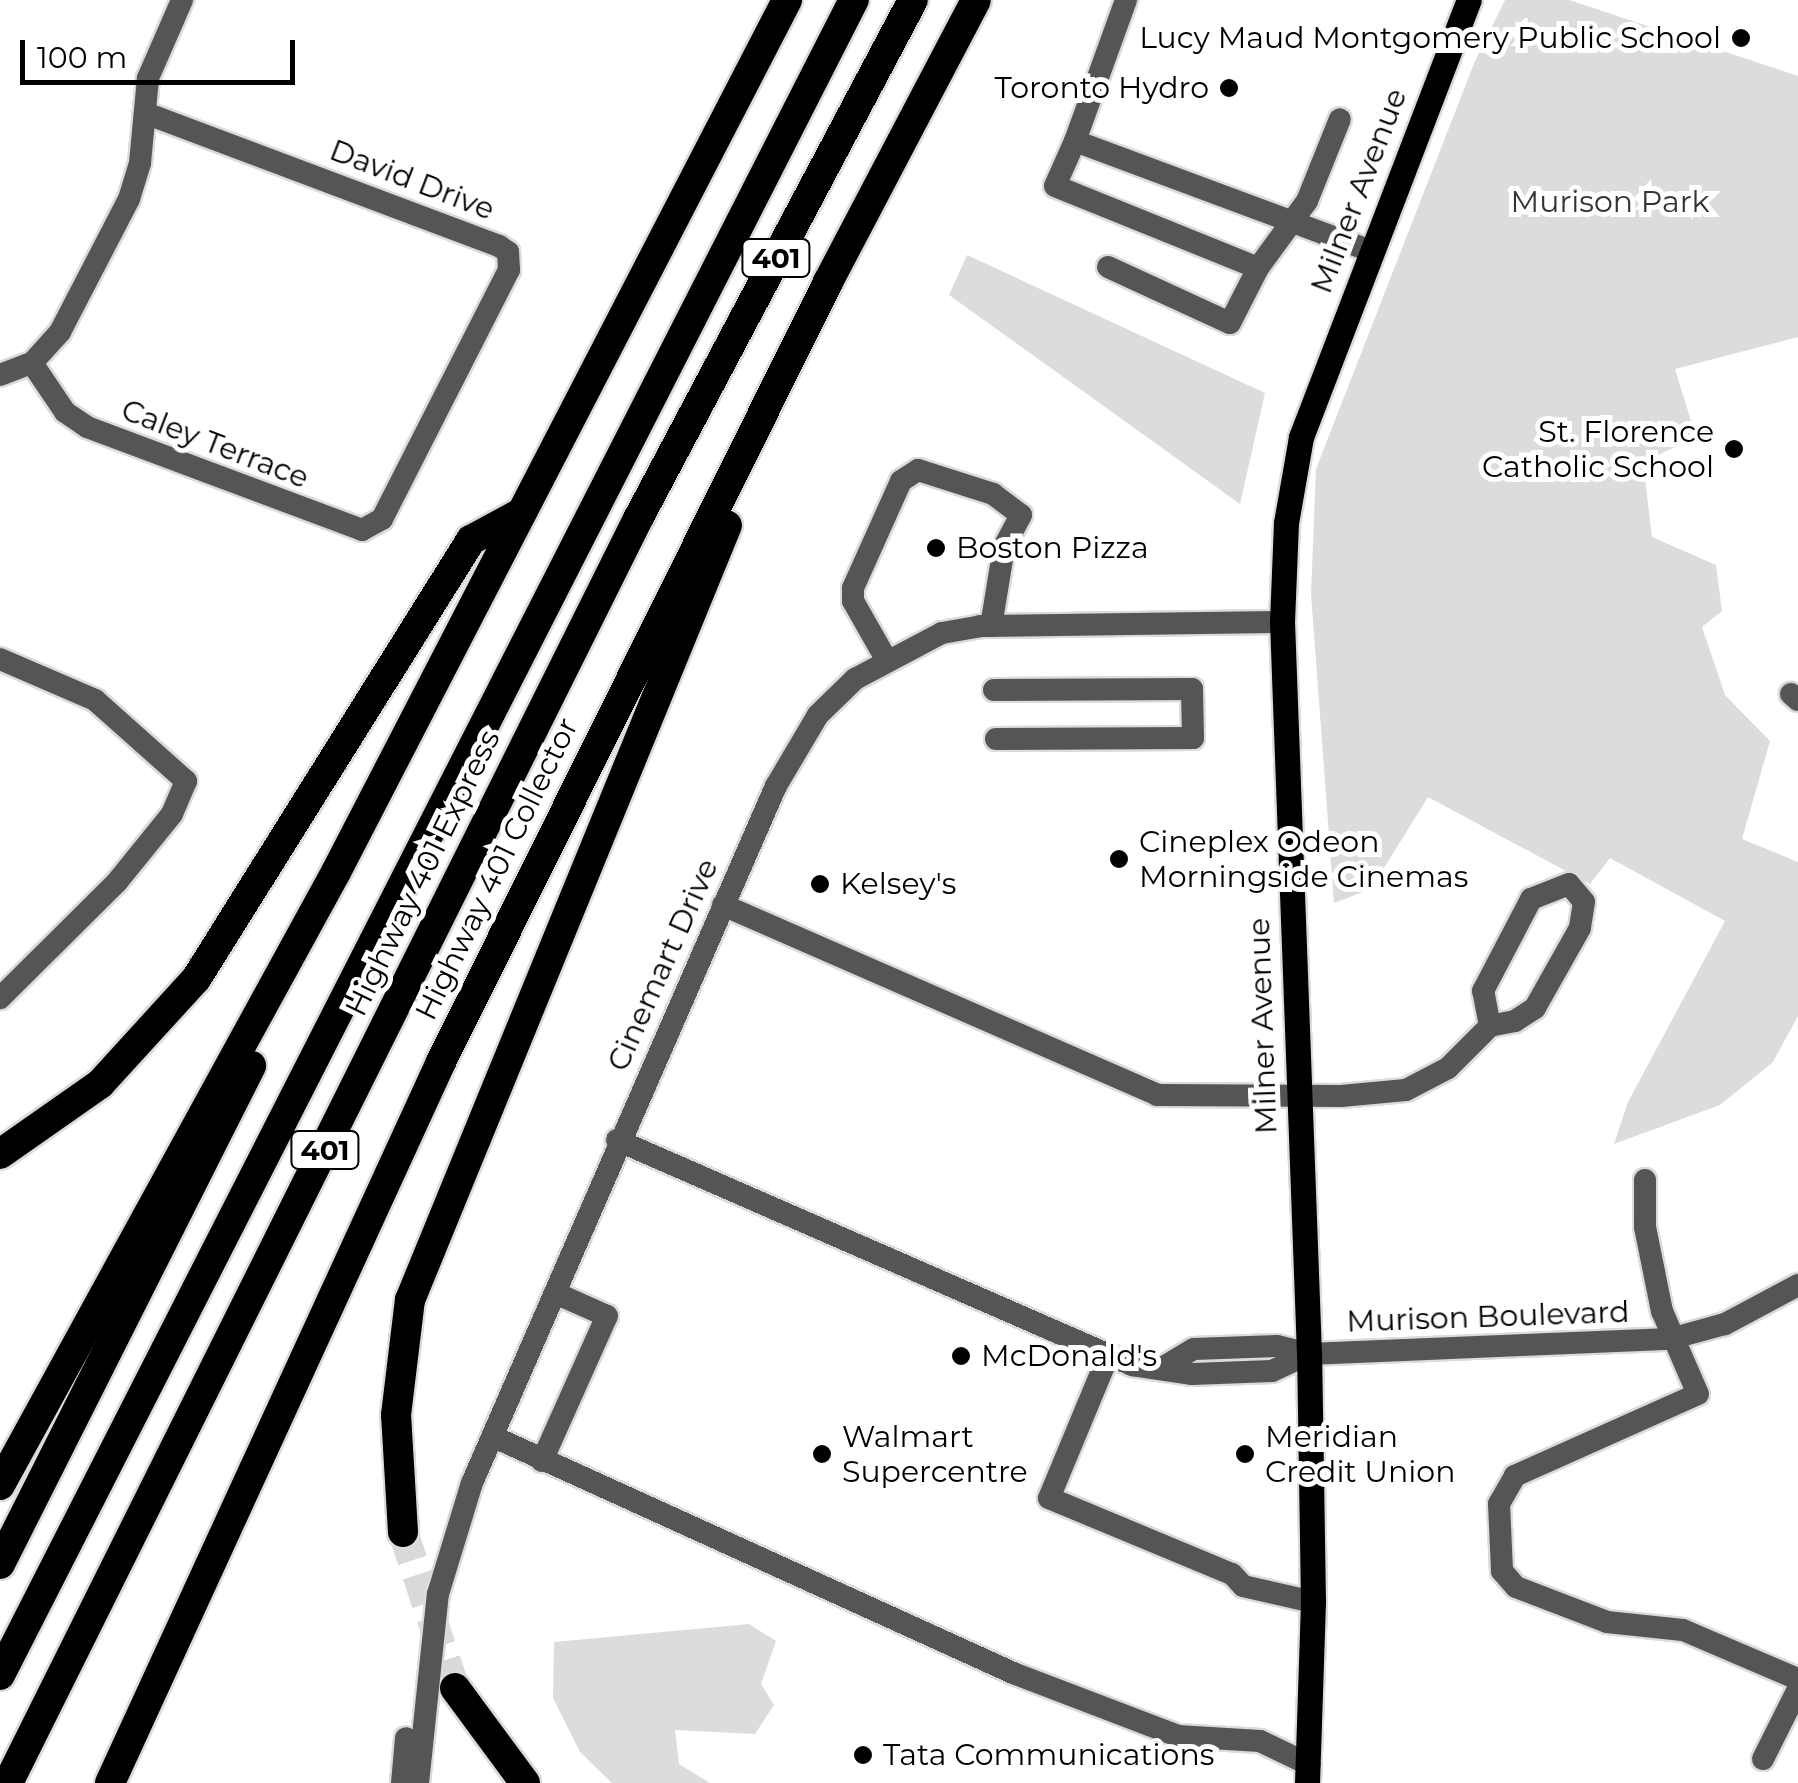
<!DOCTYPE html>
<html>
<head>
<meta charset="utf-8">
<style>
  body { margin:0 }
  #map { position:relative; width:1798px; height:1783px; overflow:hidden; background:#fff; font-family:Montserrat,sans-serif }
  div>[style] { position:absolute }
  .green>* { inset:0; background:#dcdcdc }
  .highway-tunnel>* { height:30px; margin-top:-15px; transform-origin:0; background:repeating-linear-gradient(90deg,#d9d9d9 0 30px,transparent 0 45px) }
  .roads { filter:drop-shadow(2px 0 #dbdbdb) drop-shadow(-2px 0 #dbdbdb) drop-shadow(0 2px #dbdbdb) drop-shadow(0 -2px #dbdbdb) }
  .minor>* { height:22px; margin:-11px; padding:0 11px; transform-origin:11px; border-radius:11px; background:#555 }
  .major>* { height:25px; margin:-12.5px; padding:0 12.5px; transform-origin:12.5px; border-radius:12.5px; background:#000 }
  .highway>* { height:30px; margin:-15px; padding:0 15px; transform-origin:15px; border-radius:15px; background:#000 }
  .dots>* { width:28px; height:28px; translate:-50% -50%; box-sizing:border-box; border:5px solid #fff; border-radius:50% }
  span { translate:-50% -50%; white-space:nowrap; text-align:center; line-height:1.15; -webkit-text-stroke:10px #fff; paint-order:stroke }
  .shield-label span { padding:2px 8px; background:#fff; border:2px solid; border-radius:8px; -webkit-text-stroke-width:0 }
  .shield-label { font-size:28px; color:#000; font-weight:700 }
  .poi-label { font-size:30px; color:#000 }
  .right { translate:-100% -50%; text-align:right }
  .left { translate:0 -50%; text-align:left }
  .street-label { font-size:30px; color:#000 }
  .park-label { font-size:30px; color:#333 }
  .scale { position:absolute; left:20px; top:40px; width:275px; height:45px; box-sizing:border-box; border:5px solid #000; border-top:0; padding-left:12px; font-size:30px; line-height:35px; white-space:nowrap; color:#000; -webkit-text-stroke:8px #fff; paint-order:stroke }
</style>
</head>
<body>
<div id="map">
  <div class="green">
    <div style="clip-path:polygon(1505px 0,1569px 0,1798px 76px,1798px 337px,1675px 369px,1696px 437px,1643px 462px,1652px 537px,1716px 565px,1722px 611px,1702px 627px,1725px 695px,1770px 741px,1742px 839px,1798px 862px,1798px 1016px,1773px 1062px,1720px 1105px,1614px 1144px,1628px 1102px,1725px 921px,1610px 858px,1590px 884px,1428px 797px,1371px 889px,1334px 903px,1311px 594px,1316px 469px,1475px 61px)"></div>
    <div style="clip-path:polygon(967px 255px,1265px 393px,1240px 504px,949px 295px)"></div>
    <div style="clip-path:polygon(749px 1624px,776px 1641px,761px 1684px,774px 1705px,755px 1734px,675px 1730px,679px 1764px,710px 1783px,612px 1783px,580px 1752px,553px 1698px,554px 1642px)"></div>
  </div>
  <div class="highway-tunnel">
    <div style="left:403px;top:1532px;width:164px;rotate:71.6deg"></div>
  </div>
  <div class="roads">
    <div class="minor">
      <div style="left:1126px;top:0;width:150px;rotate:109.9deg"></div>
      <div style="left:1075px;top:141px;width:316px;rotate:20.4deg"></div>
      <div style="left:1075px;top:141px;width:49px;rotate:114deg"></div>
      <div style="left:1055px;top:186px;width:219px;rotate:22deg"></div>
      <div style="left:1108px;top:267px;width:134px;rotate:24.7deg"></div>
      <div style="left:1230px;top:323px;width:62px;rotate:-63deg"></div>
      <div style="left:1258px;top:268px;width:83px;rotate:-53.8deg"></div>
      <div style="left:1307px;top:201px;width:88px;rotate:-68.1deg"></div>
      <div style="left:32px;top:363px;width:59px;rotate:56deg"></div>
      <div style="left:65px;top:412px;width:27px;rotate:34deg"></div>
      <div style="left:87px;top:427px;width:294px;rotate:20.5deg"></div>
      <div style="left:362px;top:530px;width:23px;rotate:-29deg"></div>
      <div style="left:382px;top:519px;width:280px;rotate:-63deg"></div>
      <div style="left:509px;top:270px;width:18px;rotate:-93deg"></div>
      <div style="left:508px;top:252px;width:11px;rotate:-146deg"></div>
      <div style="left:499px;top:246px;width:378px;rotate:-159.4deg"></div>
      <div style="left:0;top:375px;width:34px;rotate:-21deg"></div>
      <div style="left:32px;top:363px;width:42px;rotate:-47.9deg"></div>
      <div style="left:60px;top:332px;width:150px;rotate:-62.6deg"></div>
      <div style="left:129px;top:199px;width:38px;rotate:-73deg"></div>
      <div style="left:140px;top:163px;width:85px;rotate:-84.6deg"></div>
      <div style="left:148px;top:78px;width:85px;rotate:-66.4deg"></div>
      <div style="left:0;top:659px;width:103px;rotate:23.3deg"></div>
      <div style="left:95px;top:700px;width:122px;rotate:41.7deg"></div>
      <div style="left:186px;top:781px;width:36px;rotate:113deg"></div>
      <div style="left:172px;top:814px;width:87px;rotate:129deg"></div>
      <div style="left:117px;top:882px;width:165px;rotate:135.2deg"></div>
      <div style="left:886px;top:659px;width:67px;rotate:-119.6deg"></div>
      <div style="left:853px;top:601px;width:13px;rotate:-90deg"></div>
      <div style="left:853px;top:588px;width:117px;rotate:-65.8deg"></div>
      <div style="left:901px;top:481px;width:20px;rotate:-33deg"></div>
      <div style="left:918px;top:470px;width:79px;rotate:17.7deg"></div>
      <div style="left:993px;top:494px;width:35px;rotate:37deg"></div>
      <div style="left:1021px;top:515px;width:36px;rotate:118deg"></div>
      <div style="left:1004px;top:547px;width:80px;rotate:99.3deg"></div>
      <div style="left:994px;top:690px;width:198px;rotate:-0.3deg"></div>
      <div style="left:1192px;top:689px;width:49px;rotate:88.8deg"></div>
      <div style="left:1193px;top:738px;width:197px;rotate:179.7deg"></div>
      <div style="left:1791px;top:694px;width:9px;rotate:41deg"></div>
      <div style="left:723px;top:905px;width:474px;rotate:23.6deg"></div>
      <div style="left:1157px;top:1095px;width:184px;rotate:0.3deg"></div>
      <div style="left:1341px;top:1096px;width:65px;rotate:-5.3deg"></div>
      <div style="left:1406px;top:1090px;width:47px;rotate:-27.6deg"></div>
      <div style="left:1448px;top:1068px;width:59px;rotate:-45deg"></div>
      <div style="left:1490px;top:1026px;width:36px;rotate:-101deg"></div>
      <div style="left:1483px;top:991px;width:104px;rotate:-62.4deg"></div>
      <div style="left:1531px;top:899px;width:41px;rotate:-21.5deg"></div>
      <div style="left:1569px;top:884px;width:23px;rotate:50deg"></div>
      <div style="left:1584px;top:902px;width:26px;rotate:99deg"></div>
      <div style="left:1580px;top:928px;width:92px;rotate:119.4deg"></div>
      <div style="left:1535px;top:1008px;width:24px;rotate:147deg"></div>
      <div style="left:1515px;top:1021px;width:25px;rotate:169deg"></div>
      <div style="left:617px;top:1140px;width:562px;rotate:23.6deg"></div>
      <div style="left:1132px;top:1365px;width:61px;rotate:8.5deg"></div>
      <div style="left:1192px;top:1374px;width:80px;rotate:-2.1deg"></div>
      <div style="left:1272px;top:1371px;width:41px;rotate:-24.7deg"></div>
      <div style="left:1645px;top:1180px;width:47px;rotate:90deg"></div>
      <div style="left:1645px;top:1227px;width:86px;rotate:78.6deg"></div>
      <div style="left:1662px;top:1311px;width:90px;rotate:66.6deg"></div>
      <div style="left:1698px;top:1394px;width:201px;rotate:155.9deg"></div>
      <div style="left:1515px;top:1476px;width:32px;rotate:120deg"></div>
      <div style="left:1499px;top:1504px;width:67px;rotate:87.4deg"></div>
      <div style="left:1502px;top:1571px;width:21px;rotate:49deg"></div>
      <div style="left:1516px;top:1587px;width:97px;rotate:21deg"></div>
      <div style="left:1607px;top:1622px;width:76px;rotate:6deg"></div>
      <div style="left:1683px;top:1630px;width:125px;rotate:23.1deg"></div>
      <div style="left:1109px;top:1354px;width:156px;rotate:112.6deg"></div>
      <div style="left:1049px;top:1498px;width:198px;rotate:22.6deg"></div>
      <div style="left:1232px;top:1574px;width:16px;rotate:47deg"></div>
      <div style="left:1243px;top:1586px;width:72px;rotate:12.9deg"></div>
      <div style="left:1162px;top:1368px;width:37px;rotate:-31deg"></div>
      <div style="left:1194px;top:1349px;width:83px;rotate:-2.1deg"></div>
      <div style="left:1277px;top:1346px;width:33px;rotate:14deg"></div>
      <div style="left:1309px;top:1354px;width:361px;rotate:-2.4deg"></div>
      <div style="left:1670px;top:1339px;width:57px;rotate:-15.3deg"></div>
      <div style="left:1725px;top:1324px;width:83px;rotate:-28.1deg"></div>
      <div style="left:494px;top:1437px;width:570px;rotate:24.45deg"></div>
      <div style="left:1013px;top:1673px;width:177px;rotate:20.9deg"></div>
      <div style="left:1178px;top:1736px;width:82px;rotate:3.5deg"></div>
      <div style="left:1260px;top:1741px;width:55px;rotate:25.6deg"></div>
      <div style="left:542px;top:1461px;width:159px;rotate:-65.9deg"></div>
      <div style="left:607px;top:1316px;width:57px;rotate:-156.1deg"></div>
      <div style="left:1763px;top:1759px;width:78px;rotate:-63.4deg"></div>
      <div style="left:402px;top:1783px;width:45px;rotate:-84.9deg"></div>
      <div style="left:418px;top:1783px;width:190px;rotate:-84deg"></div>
      <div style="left:438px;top:1594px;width:116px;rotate:-73deg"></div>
      <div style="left:472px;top:1483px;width:760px;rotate:-66.44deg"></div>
      <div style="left:776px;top:786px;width:82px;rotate:-59.4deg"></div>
      <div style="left:818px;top:715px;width:52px;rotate:-44.2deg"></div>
      <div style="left:855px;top:679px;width:98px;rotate:-27.9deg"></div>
      <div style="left:942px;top:633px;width:39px;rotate:-10deg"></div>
      <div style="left:980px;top:626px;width:302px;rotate:-0.8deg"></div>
    </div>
    <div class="major">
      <div style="left:1307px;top:1783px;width:181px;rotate:-88.1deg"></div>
      <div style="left:1313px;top:1602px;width:248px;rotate:-90.9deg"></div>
      <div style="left:1309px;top:1354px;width:732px;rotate:-92.11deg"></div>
      <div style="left:1282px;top:622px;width:99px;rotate:-87.7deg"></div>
      <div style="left:1286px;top:523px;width:87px;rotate:-80.1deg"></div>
      <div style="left:1301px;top:437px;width:468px;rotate:-69deg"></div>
    </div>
    <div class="highway">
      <div style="left:0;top:1154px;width:122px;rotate:-35deg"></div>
      <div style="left:100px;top:1084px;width:142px;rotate:-47.6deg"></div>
      <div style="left:196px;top:979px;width:518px;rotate:-57.94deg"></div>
      <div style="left:471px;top:540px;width:57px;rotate:-28.4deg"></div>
      <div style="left:0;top:1485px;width:699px;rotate:-61.27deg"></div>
      <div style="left:336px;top:872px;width:982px;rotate:-62.65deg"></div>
      <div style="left:403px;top:1532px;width:117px;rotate:-93.4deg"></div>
      <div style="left:396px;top:1415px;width:116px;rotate:-83.1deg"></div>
      <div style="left:410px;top:1300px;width:837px;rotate:-67.75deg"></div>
      <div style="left:0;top:1564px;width:558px;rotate:-63.25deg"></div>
      <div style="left:0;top:1675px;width:1880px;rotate:-62.99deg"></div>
      <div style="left:455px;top:1688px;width:118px;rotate:53.6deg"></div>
      <div style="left:8px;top:1783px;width:1415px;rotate:-63.51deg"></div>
      <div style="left:639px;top:517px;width:585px;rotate:-62.08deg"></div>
      <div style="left:110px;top:1783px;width:793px;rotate:-65.34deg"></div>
      <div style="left:441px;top:1062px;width:871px;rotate:-63.61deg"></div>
      <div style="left:828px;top:282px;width:318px;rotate:-62.3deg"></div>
    </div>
  </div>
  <div class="dots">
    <div style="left:1741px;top:38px;background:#000"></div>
    <div style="left:1229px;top:88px;background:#000"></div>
    <div style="left:1734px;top:449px;background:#000"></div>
    <div style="left:936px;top:548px;background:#000"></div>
    <div style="left:1119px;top:859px;background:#000"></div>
    <div style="left:820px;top:884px;background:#000"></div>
    <div style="left:961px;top:1356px;background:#000"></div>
    <div style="left:822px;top:1454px;background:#000"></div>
    <div style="left:1245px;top:1454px;background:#000"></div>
    <div style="left:863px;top:1755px;background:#000"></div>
  </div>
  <div class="shield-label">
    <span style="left:776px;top:258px">401</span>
    <span style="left:325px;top:1150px">401</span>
  </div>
  <div class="poi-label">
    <span class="right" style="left:1721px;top:38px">Lucy Maud Montgomery Public School</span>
    <span class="right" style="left:1209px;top:88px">Toronto Hydro</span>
    <span class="right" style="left:1714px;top:449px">St. Florence<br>Catholic School</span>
    <span class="left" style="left:956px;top:548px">Boston Pizza</span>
    <span class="left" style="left:1139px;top:859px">Cineplex Odeon<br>Morningside Cinemas</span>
    <span class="left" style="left:840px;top:884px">Kelsey's</span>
    <span class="left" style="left:981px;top:1356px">McDonald's</span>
    <span class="left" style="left:842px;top:1454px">Walmart<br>Supercentre</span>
    <span class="left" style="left:1265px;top:1454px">Meridian<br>Credit Union</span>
    <span class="left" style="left:883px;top:1755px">Tata Communications</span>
  </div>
  <div class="street-label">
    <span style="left:412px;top:180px;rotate:21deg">David Drive</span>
    <span style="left:1359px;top:191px;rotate:-69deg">Milner Avenue</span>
    <span style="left:215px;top:444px;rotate:21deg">Caley Terrace</span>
    <span style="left:497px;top:869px;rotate:-64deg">Highway 401 Collector</span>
    <span style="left:423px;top:873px;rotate:-64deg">Highway 401 Express</span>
    <span style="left:663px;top:965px;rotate:-66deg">Cinemart Drive</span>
    <span style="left:1263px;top:1026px;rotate:-92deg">Milner Avenue</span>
    <span style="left:1488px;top:1317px;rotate:-2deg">Murison Boulevard</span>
  </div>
  <div class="park-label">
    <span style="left:1610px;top:202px">Murison Park</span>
  </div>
  <div class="scale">100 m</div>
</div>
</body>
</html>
